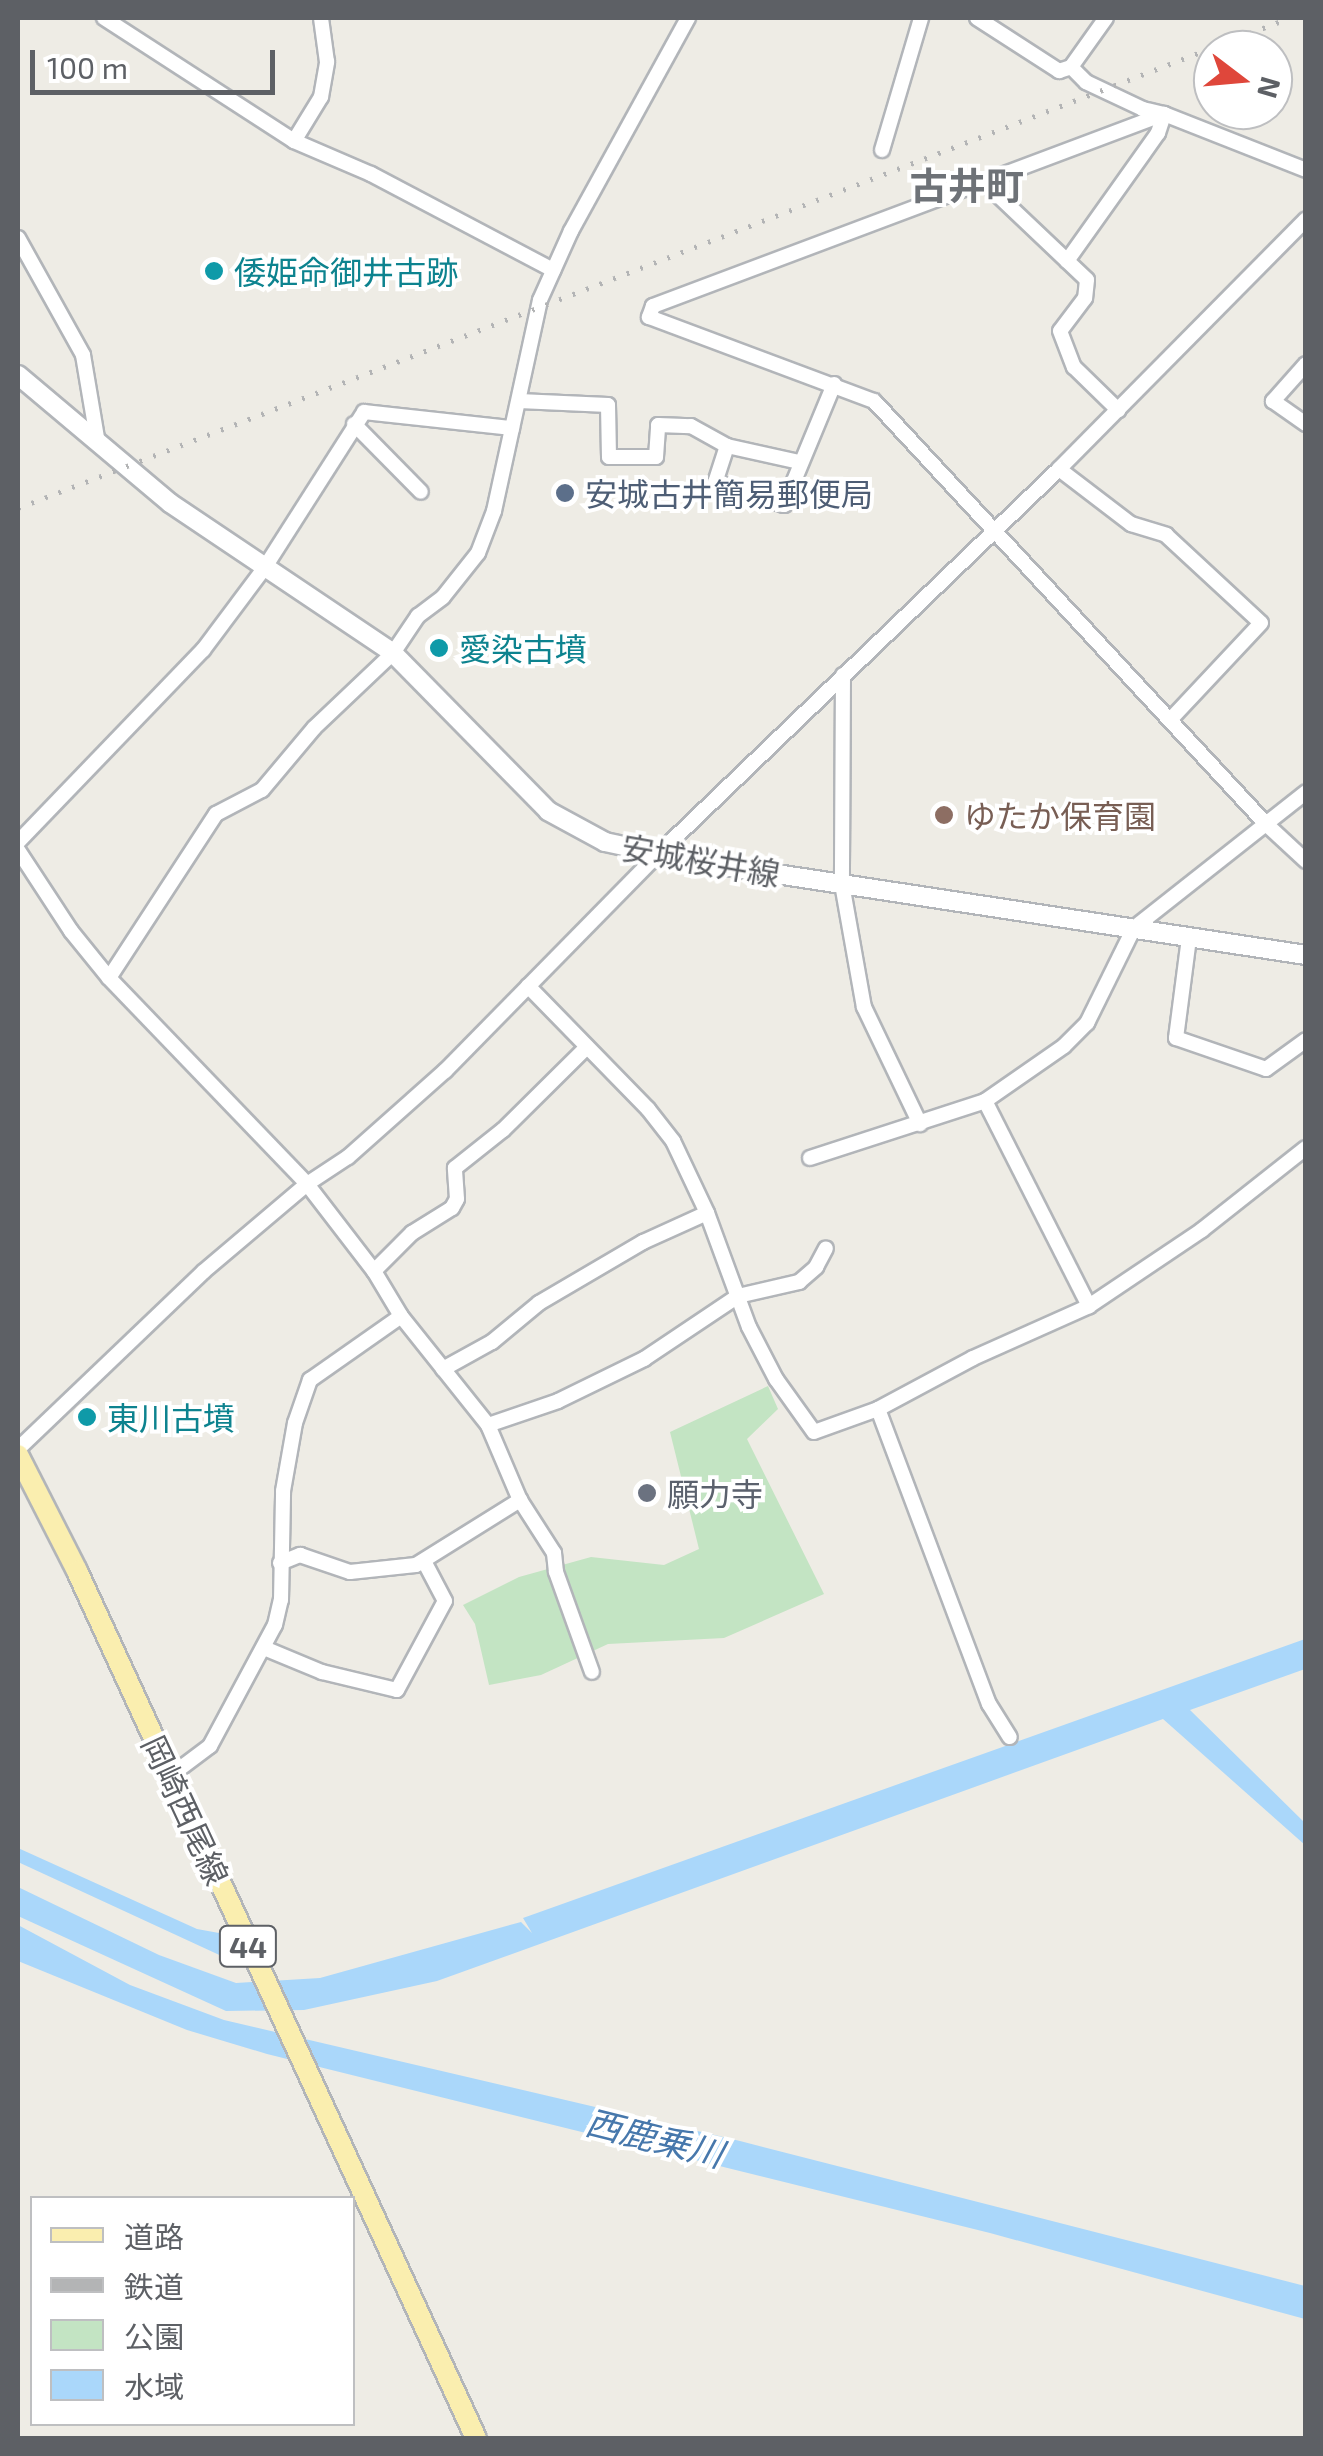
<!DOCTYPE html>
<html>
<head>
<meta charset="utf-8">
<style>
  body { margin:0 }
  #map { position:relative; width:1323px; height:2456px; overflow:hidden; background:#eeece5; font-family:"Exo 2","Noto Sans JP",sans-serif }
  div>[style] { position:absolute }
  .green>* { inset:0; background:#c3e4c3 }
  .water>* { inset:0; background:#aad7fa }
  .stream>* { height:5px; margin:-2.5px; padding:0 2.5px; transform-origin:2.5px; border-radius:2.5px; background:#aad7fa }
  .roads { filter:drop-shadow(2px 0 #b2b5b9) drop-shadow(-2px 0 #b2b5b9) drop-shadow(0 2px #b2b5b9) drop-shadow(0 -2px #b2b5b9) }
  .street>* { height:14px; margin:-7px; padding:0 7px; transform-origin:7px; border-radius:7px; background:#fff }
  .secondary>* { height:18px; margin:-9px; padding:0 9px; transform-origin:9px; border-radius:9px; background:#fff }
  .primary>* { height:20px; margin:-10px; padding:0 10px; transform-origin:10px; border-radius:10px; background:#faeeaf }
  .rail>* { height:5px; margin-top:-2.5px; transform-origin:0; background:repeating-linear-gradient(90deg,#b3b4b5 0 2.5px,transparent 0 14.5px) }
  .dots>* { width:28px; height:28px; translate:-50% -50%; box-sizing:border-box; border:5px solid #fff; border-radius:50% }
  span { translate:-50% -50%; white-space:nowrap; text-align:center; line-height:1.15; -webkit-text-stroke:8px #fff; paint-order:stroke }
  .shield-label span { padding:2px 8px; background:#fff; border:2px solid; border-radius:8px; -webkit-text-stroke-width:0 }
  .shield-label { font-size:30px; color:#5d6065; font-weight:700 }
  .culture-label { font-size:32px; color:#0d838f }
  .left { translate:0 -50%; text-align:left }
  .service-label { font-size:32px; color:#4e5e75 }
  .education-label { font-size:32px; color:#785e54 }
  .street-label { font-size:32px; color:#5d6065 }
  .worship-label { font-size:32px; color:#5b616d }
  .water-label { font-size:35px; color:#4778ac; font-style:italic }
  .quarter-label { font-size:38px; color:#6e7277; font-weight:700 }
  .frame { position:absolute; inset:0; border:20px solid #5d6065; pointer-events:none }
  .legend { position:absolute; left:30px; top:2196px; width:325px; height:230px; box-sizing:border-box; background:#fff; border:2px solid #bebfc1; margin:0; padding:12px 18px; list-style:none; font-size:30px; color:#5d6065 }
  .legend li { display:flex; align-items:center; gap:20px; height:50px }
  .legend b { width:50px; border:2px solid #bebfc1 }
  .north { position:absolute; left:1193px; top:30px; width:100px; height:100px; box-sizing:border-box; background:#fff; border:2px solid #bebfc1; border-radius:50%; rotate:106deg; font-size:28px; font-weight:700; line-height:40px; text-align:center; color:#5d6065 }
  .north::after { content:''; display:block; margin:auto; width:35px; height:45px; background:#df473b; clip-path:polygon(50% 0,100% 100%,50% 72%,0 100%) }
  .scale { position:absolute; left:30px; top:50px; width:245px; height:45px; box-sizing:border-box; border:5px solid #5d6065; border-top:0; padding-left:12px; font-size:30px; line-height:35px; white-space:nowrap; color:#5d6065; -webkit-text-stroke:8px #fff; paint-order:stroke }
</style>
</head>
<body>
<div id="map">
  <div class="green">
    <div style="clip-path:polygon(768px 1386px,778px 1409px,747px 1439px,824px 1594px,724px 1638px,608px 1644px,541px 1675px,489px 1685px,475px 1624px,463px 1605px,519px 1577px,591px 1557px,664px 1565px,699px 1549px,670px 1432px)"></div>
  </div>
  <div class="water">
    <div style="clip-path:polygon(1305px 1639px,1305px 1669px,1190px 1710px,1305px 1823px,1305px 1845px,1163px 1719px,437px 1981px,304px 2010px,226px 2011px,18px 1916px,18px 1887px,159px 1955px,236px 1983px,320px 1978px,521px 1922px,532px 1933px,523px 1918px)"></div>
    <div style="clip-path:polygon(18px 1848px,197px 1929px,219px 1933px,228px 1959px,18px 1862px)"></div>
    <div style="clip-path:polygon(18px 1925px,130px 1985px,224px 2020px,740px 2141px,1305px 2286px,1305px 2319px,990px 2233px,267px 2054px,187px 2030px,18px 1961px)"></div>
  </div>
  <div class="stream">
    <div style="left:224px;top:1953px;width:29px;rotate:25deg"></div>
  </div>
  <div class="roads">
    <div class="street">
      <div style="left:104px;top:18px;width:226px;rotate:32.9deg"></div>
      <div style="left:294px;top:141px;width:84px;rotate:23.2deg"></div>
      <div style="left:371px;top:174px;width:206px;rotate:27.8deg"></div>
      <div style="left:977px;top:18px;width:98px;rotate:32.9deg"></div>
      <div style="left:1059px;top:71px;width:13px;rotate:-18deg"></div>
      <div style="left:1071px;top:67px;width:60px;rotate:-54.5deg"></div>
      <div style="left:294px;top:141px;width:52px;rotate:-58.5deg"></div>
      <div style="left:321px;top:97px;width:36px;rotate:-80deg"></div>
      <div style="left:327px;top:62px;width:44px;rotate:-97.8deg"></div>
      <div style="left:882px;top:150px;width:138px;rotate:-73.5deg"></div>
      <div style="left:1306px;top:170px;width:153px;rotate:-158.5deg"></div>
      <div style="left:1164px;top:114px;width:546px;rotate:159.41deg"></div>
      <div style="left:653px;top:306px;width:12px;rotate:110deg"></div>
      <div style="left:649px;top:317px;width:240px;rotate:20.5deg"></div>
      <div style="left:874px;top:401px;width:575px;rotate:47.18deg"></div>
      <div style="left:1265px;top:823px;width:56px;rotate:42.8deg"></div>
      <div style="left:986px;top:184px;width:139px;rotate:43.5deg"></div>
      <div style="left:1087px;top:280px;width:18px;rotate:96deg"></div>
      <div style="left:1085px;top:298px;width:41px;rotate:127.1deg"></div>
      <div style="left:1060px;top:331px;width:39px;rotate:69deg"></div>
      <div style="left:1074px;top:367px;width:62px;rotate:44.3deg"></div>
      <div style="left:18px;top:238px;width:134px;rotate:60.9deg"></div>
      <div style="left:83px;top:355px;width:90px;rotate:80.4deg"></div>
      <div style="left:1067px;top:261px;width:157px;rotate:-54.6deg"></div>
      <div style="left:1158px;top:133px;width:20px;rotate:-72deg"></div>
      <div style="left:1164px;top:114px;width:22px;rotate:-167deg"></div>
      <div style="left:1143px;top:109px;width:63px;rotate:-154.7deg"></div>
      <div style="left:1086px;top:82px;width:21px;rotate:-135deg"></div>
      <div style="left:1306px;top:364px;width:50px;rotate:131.7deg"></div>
      <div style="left:1273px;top:401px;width:40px;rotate:34.9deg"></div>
      <div style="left:519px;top:401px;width:89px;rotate:2.6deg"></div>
      <div style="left:608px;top:405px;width:52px;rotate:88.9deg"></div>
      <div style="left:609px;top:457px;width:47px"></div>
      <div style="left:656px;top:457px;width:32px;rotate:-86deg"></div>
      <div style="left:658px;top:425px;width:33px;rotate:2deg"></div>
      <div style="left:691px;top:426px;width:41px;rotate:29.1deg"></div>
      <div style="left:727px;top:446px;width:74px;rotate:12.5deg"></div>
      <div style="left:354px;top:424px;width:95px;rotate:45.4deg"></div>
      <div style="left:727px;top:446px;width:38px;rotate:108deg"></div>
      <div style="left:715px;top:482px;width:73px;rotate:18.4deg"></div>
      <div style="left:784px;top:505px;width:131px;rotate:-67.5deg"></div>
      <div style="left:1059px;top:469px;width:91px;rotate:37.4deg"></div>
      <div style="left:1131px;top:524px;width:37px;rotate:17deg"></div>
      <div style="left:1166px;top:535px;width:129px;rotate:42.8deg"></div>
      <div style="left:1261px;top:623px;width:133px;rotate:133.2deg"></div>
      <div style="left:843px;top:675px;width:209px;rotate:90.3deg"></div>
      <div style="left:842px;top:884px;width:125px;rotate:79.9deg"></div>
      <div style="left:864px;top:1007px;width:130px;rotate:64.4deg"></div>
      <div style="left:18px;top:842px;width:267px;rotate:-46.1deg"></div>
      <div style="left:203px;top:650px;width:104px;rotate:-53.2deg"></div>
      <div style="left:265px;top:567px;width:184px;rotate:-57.4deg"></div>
      <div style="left:364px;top:412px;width:149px;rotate:6.2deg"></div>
      <div style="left:18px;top:850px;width:97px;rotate:56.8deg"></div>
      <div style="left:71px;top:931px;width:60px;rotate:51deg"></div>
      <div style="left:109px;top:978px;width:286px;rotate:46.1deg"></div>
      <div style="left:307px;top:1184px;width:110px;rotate:52.4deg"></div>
      <div style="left:374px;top:1271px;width:52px;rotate:59deg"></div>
      <div style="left:401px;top:1316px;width:139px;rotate:51.4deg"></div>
      <div style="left:488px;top:1425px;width:74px;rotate:-18.9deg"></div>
      <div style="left:558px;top:1401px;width:96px;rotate:-26deg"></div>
      <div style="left:644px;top:1359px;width:113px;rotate:-33.8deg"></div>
      <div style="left:738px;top:1296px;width:63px;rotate:-12.9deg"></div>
      <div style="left:799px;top:1282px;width:23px;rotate:-41deg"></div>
      <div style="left:816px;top:1267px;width:21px;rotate:-62deg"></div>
      <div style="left:1189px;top:938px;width:101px;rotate:97.4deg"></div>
      <div style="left:1176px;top:1038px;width:95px;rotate:19deg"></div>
      <div style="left:1266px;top:1069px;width:49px;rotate:-35.9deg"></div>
      <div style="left:109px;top:978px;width:196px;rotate:-56.9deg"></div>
      <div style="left:216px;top:814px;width:52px;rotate:-27.6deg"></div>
      <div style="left:262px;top:790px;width:81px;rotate:-50deg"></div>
      <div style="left:314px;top:728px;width:109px;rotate:-43.5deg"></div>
      <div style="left:393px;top:653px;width:45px;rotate:-56deg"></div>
      <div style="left:418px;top:616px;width:31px;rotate:-37deg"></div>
      <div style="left:443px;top:597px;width:56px;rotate:-51.5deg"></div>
      <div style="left:478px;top:553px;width:45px;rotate:-69.1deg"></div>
      <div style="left:494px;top:511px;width:216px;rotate:-77.7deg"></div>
      <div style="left:540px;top:300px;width:76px;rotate:-65.8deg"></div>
      <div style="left:571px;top:231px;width:243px;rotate:-61.2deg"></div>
      <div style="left:528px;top:986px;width:172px;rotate:45.7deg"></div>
      <div style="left:648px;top:1109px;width:41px;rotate:52deg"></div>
      <div style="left:673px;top:1141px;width:80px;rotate:64.7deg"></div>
      <div style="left:707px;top:1213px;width:121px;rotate:69.8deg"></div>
      <div style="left:749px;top:1327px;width:59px;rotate:62.6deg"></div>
      <div style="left:776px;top:1379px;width:65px;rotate:54.4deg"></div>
      <div style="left:814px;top:1432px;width:68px;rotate:-19.8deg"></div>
      <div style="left:878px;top:1409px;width:108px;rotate:-28.2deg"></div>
      <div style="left:973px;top:1358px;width:127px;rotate:-24.1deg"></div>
      <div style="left:1089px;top:1306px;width:136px;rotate:-33.9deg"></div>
      <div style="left:1202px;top:1230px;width:132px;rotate:-38.3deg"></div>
      <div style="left:985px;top:1101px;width:230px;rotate:63.1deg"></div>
      <div style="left:810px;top:1158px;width:184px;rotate:-18deg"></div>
      <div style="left:985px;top:1101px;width:96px;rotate:-34.8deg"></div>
      <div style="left:1064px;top:1046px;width:33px;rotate:-45deg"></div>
      <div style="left:1087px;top:1023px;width:106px;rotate:-63.7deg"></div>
      <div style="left:1134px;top:928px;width:219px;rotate:-38.3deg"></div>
      <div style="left:374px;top:1271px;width:54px;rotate:-45deg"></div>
      <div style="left:412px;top:1233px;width:47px;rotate:-32deg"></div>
      <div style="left:452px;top:1208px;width:10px;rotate:-61deg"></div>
      <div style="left:457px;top:1199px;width:31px;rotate:-94deg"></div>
      <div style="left:455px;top:1168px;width:61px;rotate:-38.4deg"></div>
      <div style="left:503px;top:1130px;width:118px;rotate:-44.7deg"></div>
      <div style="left:443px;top:1369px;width:56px;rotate:-28.9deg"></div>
      <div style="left:492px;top:1342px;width:61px;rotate:-39.7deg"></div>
      <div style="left:539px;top:1303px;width:121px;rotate:-30.4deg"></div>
      <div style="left:643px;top:1242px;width:70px;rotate:-24.4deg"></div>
      <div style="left:878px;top:1409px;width:315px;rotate:69.4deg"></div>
      <div style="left:989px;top:1704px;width:39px;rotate:58deg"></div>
      <div style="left:488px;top:1425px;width:82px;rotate:66.9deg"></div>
      <div style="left:520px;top:1500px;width:63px;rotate:57.3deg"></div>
      <div style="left:554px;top:1553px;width:19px;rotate:84deg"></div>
      <div style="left:556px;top:1572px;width:106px;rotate:70.2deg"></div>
      <div style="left:18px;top:1449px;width:256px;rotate:-43.7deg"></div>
      <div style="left:203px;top:1272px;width:136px;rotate:-40.2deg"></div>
      <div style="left:307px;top:1184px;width:49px;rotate:-33.4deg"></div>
      <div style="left:348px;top:1157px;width:130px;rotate:-41.6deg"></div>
      <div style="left:445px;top:1071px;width:304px;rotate:-45.5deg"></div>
      <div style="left:658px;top:854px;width:556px;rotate:-43.83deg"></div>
      <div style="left:1059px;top:469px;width:351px;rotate:-45.3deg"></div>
      <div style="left:280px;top:1563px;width:22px;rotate:-22deg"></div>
      <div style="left:300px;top:1555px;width:53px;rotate:18.8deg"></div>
      <div style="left:350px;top:1572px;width:66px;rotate:-6.1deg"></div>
      <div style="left:416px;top:1565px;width:123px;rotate:-32deg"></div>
      <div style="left:264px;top:1648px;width:63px;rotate:22.5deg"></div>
      <div style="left:322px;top:1672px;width:77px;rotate:13.5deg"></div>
      <div style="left:397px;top:1690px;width:101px;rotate:-61.7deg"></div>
      <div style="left:445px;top:1601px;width:45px;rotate:-117.7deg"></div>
      <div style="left:170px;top:1776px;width:50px;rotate:-36.9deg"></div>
      <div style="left:210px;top:1746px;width:137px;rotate:-61.8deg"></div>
      <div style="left:275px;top:1625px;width:26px;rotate:-77deg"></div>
      <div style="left:281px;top:1600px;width:109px;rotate:-88.9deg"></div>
      <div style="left:283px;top:1491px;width:69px;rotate:-80deg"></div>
      <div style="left:295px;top:1423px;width:46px;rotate:-70.8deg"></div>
      <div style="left:310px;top:1380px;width:111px;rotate:-35.1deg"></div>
    </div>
    <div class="secondary">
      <div style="left:18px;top:375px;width:199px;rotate:40.1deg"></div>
      <div style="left:170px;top:503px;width:269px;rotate:33.9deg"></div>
      <div style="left:393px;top:653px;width:221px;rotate:45.5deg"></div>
      <div style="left:548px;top:811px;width:65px;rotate:28.5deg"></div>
      <div style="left:605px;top:842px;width:95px;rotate:12.1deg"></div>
      <div style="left:698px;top:862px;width:615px;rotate:8.7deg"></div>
    </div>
    <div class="primary">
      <div style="left:18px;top:1455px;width:130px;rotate:63deg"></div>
      <div style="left:77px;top:1571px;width:954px;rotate:65.29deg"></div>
    </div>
  </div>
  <div class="rail">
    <div style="left:18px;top:508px;width:1362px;rotate:-21.08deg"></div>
  </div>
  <div class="dots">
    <div style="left:214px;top:271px;background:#0f9aa8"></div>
    <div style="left:565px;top:493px;background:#5c6f8a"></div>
    <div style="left:439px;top:648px;background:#0f9aa8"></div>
    <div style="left:944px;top:815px;background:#8d6e63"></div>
    <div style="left:87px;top:1417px;background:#0f9aa8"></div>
    <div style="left:647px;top:1493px;background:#6b7280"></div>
  </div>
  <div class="shield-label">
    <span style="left:248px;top:1946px">44</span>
  </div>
  <div class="culture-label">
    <span class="left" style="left:234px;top:271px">倭姫命御井古跡</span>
    <span class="left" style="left:459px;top:648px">愛染古墳</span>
    <span class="left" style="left:107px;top:1417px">東川古墳</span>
  </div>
  <div class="service-label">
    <span class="left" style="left:585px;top:493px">安城古井簡易郵便局</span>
  </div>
  <div class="education-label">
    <span class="left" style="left:964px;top:815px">ゆたか保育園</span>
  </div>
  <div class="street-label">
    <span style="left:701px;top:860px;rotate:10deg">安城桜井線</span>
    <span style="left:186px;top:1810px;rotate:65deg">岡崎西尾線</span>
  </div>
  <div class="worship-label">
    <span class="left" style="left:667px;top:1493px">願力寺</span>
  </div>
  <div class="water-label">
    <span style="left:655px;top:2137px;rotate:14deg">西鹿乗川</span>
  </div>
  <div class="quarter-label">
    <span style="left:967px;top:186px">古井町</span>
  </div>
  <div class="frame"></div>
  <ul class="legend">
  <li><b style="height:12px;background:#faeeaf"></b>道路</li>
  <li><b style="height:12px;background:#b3b4b5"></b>鉄道</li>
  <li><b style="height:28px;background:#c3e4c3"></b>公園</li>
  <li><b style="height:28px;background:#aad7fa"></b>水域</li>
  </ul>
  <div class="north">N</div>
  <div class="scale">100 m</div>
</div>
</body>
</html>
